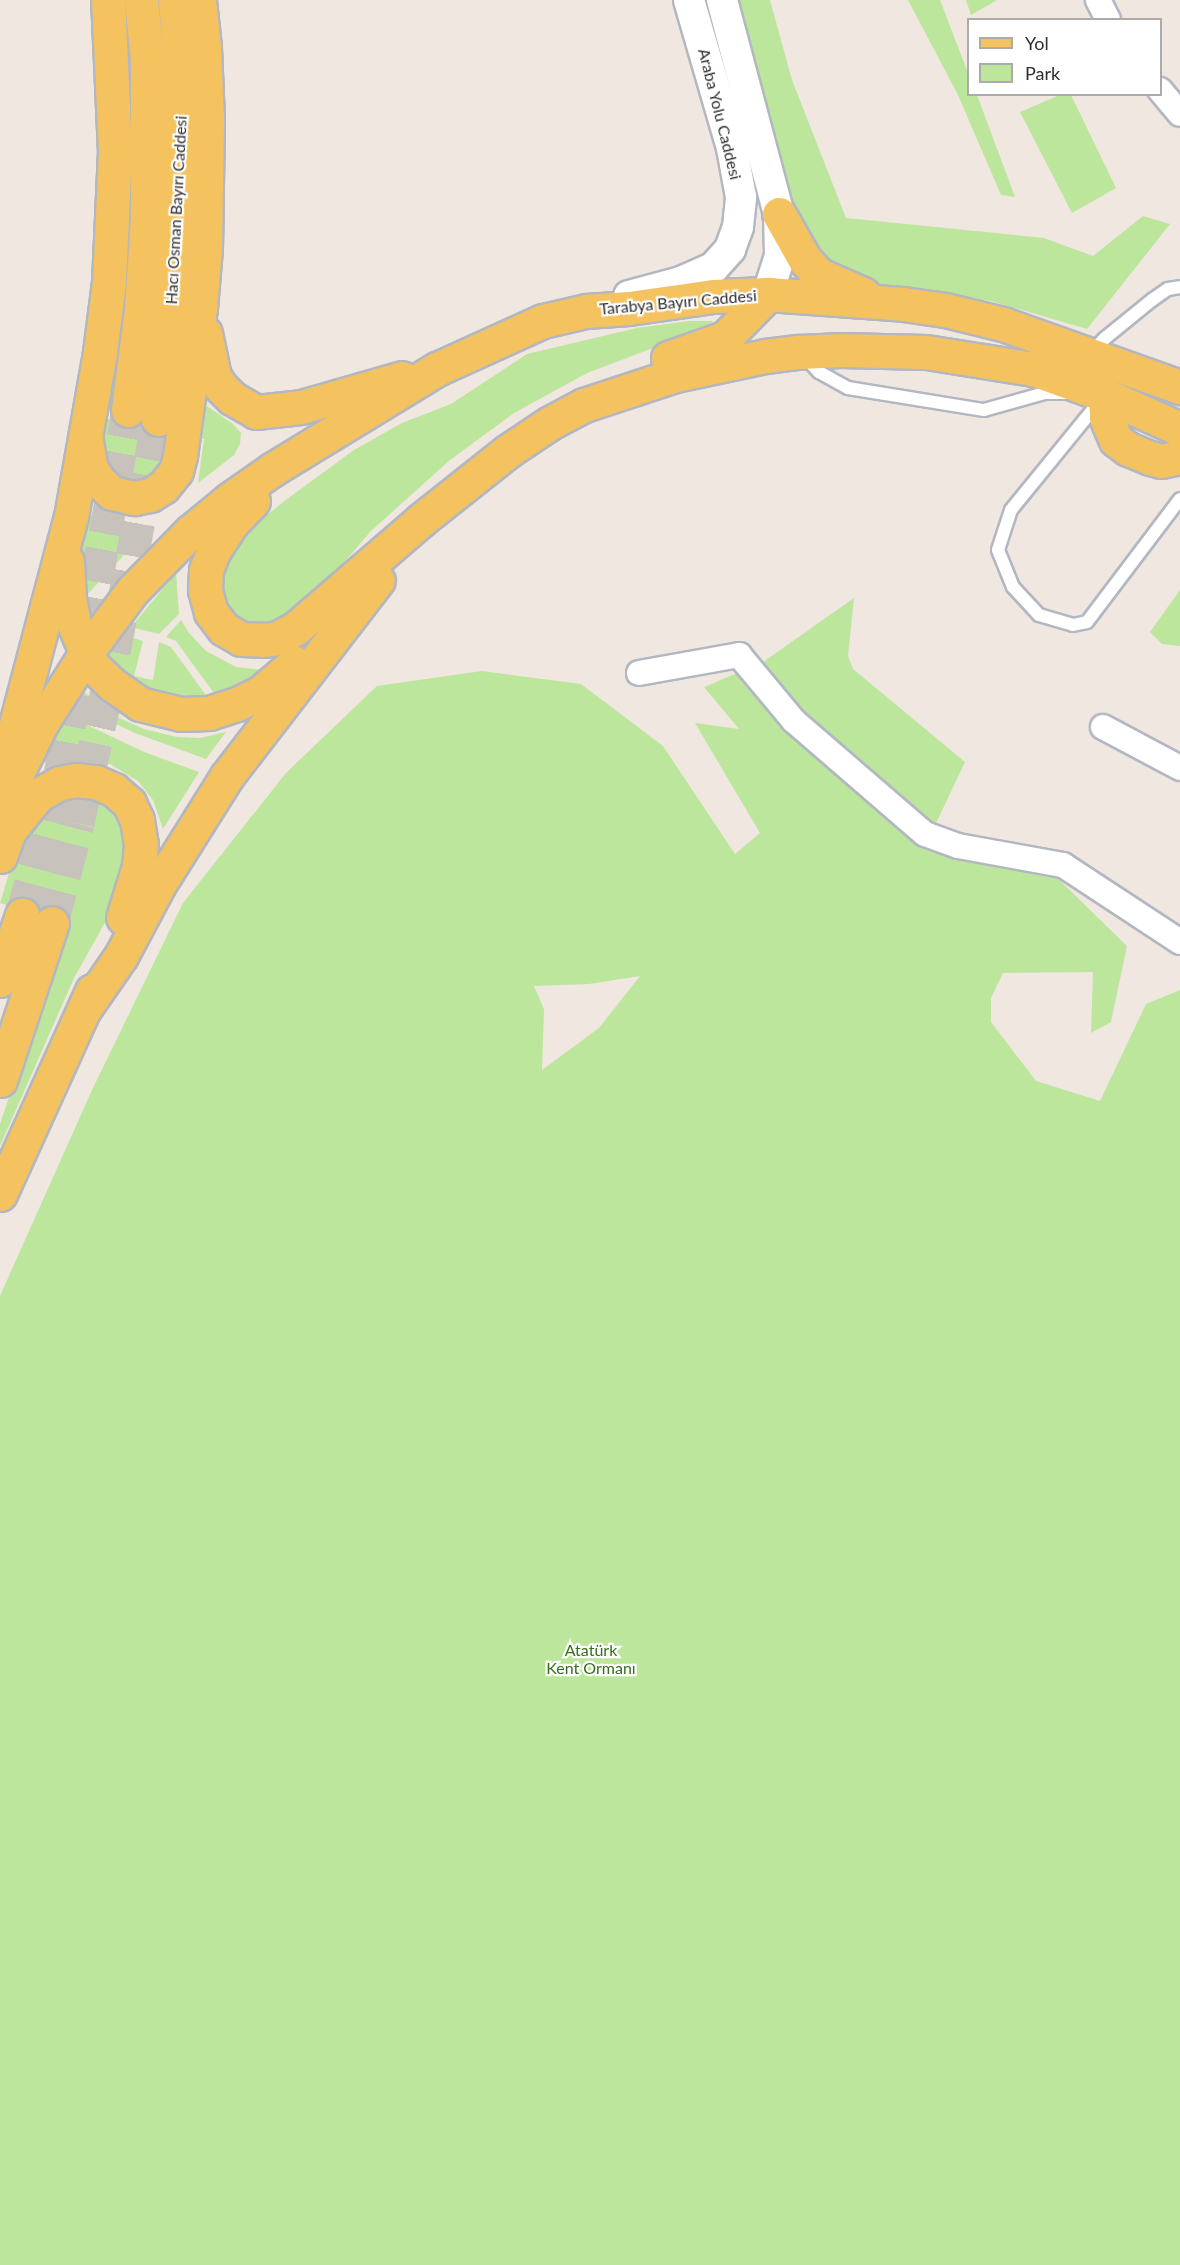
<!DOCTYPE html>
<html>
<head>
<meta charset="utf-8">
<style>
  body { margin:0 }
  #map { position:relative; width:1180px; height:2265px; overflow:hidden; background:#efe7e0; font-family:Lato,sans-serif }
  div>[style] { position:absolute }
  .green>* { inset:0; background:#bce69c }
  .primary-tunnel>* { height:33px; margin-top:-16.5px; transform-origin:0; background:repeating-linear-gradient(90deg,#c8c2bc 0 33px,transparent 0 49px) }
  .roads { filter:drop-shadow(2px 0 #b3b7c1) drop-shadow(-2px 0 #b3b7c1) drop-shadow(0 2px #b3b7c1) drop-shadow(0 -2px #b3b7c1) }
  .service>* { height:12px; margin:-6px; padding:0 6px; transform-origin:6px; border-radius:6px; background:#fff }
  .minor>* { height:24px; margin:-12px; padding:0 12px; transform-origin:12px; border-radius:12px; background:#fff }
  .tertiary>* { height:30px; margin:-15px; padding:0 15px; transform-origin:15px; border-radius:15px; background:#fff }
  .primary>* { height:33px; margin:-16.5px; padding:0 16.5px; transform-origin:16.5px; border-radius:16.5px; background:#f4c360 }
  span { translate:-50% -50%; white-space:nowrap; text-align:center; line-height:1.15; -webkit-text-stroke:4.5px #fff; paint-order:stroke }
  .street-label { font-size:16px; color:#2d2d2d }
  .park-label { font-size:16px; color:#346e1a }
  .legend { position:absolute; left:967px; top:18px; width:195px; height:78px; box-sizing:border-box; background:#fff; border:2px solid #ababab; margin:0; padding:8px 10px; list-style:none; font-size:18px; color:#2d2d2d }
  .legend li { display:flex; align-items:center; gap:12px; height:30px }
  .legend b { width:30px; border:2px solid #ababab }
</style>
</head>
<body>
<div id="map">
  <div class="green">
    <div style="clip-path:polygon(732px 0,770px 0,792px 80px,846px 218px,1044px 238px,1093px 256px,1143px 216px,1170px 224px,1087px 329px,991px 301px,816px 284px)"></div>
    <div style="clip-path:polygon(908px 0,940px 0,968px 73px,968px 94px,977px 95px,1015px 197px,1001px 195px,958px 95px)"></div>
    <div style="clip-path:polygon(966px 0,997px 0,971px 15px)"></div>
    <div style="clip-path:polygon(1062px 94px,1071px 95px,1116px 188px,1072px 213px,1020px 112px)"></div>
    <div style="clip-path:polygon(689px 321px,712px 321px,714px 325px,587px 373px,514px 413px,450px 460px,371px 531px,311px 601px,276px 626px,253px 630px,232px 619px,219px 604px,218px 577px,228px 551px,247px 531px,287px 499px,354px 450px,402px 423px,451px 404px,527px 354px,637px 328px)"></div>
    <div style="clip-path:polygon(204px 404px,233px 424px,241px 433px,240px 444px,234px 455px,198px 483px,204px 439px,198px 438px)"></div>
    <div style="clip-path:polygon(104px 418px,167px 432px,159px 463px,150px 477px,142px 482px,119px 481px,107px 470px,100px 440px)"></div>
    <div style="clip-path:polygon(90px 515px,131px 527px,152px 525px,84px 598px,80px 560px)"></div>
    <div style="clip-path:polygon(176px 573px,179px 614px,159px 634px,131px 627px)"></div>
    <div style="clip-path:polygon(1180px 590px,1180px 646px,1162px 644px,1150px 632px)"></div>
    <div style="clip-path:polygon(evenodd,854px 598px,848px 656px,853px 669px,965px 762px,929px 838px,939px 846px,978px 864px,1047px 868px,1127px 946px,1111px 1022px,1091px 1033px,1093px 972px,1003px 973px,991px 998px,991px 1022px,1036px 1081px,1100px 1101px,1146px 1004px,1180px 990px,1180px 2265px,0 2265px,0 1296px,92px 1090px,183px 903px,286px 773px,377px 686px,482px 671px,581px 684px,663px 746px,735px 854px,760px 833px,695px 723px,739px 729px,704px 687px,763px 662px,854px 598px,640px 976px,599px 1028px,542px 1070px,544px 1009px,534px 986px,589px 984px,640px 976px)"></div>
    <div style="clip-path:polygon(181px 620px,189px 633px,206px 651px,236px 667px,263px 670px,252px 681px,216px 696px,176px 641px,166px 637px)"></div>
    <div style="clip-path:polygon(126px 636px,143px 641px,134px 676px,153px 680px,159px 642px,171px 647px,208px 698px,189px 702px,145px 692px,110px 662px,108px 653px)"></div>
    <div style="clip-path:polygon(83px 691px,117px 717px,144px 729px,177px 737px,200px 738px,226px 732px,206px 759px,135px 733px,91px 712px,75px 703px)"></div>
    <div style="clip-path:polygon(66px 715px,144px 752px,199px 772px,163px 829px,153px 800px,138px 781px,110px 764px,81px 757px,58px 758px,40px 764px)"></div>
    <div style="clip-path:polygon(73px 801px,96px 802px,112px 813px,120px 826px,124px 852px,119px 884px,107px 919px,74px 978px,0 1146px,0 1124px,68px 923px,0 903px,14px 857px,32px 826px,55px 805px)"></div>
  </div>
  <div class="primary-tunnel">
    <div style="left:22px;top:915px;width:146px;rotate:-74.9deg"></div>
    <div style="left:60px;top:774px;width:370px;rotate:-79.4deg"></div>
    <div style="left:52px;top:923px;width:103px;rotate:-75.4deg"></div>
    <div style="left:78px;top:823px;width:126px;rotate:-77.6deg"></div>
    <div style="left:105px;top:700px;width:286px;rotate:-79.3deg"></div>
  </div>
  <div class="roads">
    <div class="service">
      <div style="left:1091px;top:353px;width:19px;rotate:-47deg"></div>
      <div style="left:1104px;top:339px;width:62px;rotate:-39.1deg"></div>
      <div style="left:1152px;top:300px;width:19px;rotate:-35deg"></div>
      <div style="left:1168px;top:289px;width:12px;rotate:-9deg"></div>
      <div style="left:804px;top:356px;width:22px;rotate:47deg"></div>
      <div style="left:819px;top:372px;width:33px;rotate:29deg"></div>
      <div style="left:848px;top:388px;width:138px;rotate:9.2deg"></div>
      <div style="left:984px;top:410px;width:63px;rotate:-15.6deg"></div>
      <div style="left:1045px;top:393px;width:20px"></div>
      <div style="left:1099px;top:402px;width:139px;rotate:129.2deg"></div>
      <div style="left:1011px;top:510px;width:42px;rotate:108deg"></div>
      <div style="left:998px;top:550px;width:40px;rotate:68deg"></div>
      <div style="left:1013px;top:587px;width:38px;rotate:47deg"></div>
      <div style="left:1039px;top:615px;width:35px;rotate:16deg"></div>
      <div style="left:1073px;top:625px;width:14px;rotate:-12deg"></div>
      <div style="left:1087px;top:622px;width:154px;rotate:-52.9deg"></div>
    </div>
    <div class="minor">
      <div style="left:1098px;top:0;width:22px;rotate:63deg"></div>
      <div style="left:1160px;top:90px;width:31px;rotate:50deg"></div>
      <div style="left:639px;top:673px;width:102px;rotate:-10.2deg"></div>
      <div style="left:739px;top:655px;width:86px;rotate:50.2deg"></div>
      <div style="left:794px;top:721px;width:173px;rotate:40.8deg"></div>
      <div style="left:925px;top:834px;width:35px;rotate:20deg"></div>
      <div style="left:958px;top:846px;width:107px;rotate:10.3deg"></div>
      <div style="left:1063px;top:865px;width:140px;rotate:33.3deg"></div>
      <div style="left:1103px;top:727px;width:87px;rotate:28deg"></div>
    </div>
    <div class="tertiary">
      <div style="left:722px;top:0;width:221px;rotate:75.1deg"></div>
      <div style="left:779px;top:214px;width:42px;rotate:88.6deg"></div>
      <div style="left:780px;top:256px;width:40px;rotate:108deg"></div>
      <div style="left:629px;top:296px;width:54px;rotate:-15.1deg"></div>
      <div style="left:681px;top:282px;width:36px;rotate:-24deg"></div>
      <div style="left:714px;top:267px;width:24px;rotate:-48deg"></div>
      <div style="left:730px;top:249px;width:23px;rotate:-70deg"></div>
      <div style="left:738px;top:227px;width:30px;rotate:-84deg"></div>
      <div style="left:741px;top:197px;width:50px;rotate:-100.4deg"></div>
      <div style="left:732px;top:148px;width:154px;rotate:-106.2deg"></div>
    </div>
    <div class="primary">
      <div style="left:779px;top:214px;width:53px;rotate:60.5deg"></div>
      <div style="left:805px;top:260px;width:21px;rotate:47deg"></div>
      <div style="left:819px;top:275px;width:48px;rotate:23.4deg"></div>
      <div style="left:205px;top:333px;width:44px;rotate:78.2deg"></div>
      <div style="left:214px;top:376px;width:13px;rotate:58deg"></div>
      <div style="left:221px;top:387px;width:16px;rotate:45deg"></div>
      <div style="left:232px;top:398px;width:28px;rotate:30deg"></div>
      <div style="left:256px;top:412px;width:45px;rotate:-6.3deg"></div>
      <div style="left:301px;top:407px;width:105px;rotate:-16deg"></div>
      <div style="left:668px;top:358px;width:60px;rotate:-19.3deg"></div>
      <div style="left:725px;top:338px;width:62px;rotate:-45.7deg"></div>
      <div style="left:1105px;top:395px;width:22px;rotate:87deg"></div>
      <div style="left:1106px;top:417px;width:25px;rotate:67deg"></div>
      <div style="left:1116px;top:440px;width:15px;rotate:37deg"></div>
      <div style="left:1128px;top:449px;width:24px;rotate:22deg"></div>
      <div style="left:1150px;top:458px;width:11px;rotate:15deg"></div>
      <div style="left:1161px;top:461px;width:19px;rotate:-12deg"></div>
      <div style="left:128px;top:410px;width:101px;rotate:-82.6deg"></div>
      <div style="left:141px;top:310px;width:94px;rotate:-86.3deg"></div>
      <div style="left:147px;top:216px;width:155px;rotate:-90deg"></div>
      <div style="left:147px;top:61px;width:61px;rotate:-95.6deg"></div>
      <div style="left:158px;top:419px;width:135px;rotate:-82.8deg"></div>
      <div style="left:175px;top:285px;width:85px;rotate:-86.6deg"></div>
      <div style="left:180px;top:200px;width:136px;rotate:-90deg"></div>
      <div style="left:180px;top:64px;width:64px;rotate:-94.5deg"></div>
      <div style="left:86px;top:441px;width:28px;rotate:80deg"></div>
      <div style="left:91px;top:469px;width:16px;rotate:55deg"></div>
      <div style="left:100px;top:482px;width:16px;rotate:43deg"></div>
      <div style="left:112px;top:493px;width:23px;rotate:13deg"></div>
      <div style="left:134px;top:498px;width:16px;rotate:-11deg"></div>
      <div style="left:150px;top:495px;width:15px;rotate:-32deg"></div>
      <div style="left:163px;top:487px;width:21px;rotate:-51deg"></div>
      <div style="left:176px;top:471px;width:16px;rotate:-75deg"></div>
      <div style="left:180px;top:456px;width:149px;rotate:-82.3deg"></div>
      <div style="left:200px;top:308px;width:59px;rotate:-85.2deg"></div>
      <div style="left:205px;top:249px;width:130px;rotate:-89.1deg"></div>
      <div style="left:207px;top:119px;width:72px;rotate:-92.4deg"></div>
      <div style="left:204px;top:47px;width:47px;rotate:-96.1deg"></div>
      <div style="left:253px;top:501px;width:32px;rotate:134deg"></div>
      <div style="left:231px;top:524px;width:33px;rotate:123deg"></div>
      <div style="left:213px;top:552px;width:19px;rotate:111deg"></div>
      <div style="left:206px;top:570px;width:20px;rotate:93deg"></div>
      <div style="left:205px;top:590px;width:23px;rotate:75deg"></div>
      <div style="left:211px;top:612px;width:21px;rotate:53deg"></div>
      <div style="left:224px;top:629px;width:20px;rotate:30deg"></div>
      <div style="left:241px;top:639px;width:23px;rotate:2deg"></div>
      <div style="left:264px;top:640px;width:14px;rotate:-8deg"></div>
      <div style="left:278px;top:638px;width:21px;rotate:-29deg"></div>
      <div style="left:296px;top:628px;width:165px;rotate:-40.8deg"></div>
      <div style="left:421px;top:520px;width:111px;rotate:-38.4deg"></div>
      <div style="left:508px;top:451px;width:50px;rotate:-33.7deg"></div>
      <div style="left:550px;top:423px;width:38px;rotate:-28deg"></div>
      <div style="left:584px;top:405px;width:96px;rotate:-18.2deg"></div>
      <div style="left:675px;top:375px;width:92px;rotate:-11.9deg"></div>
      <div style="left:765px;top:356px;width:35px;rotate:-7deg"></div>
      <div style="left:800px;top:352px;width:41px;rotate:-2.8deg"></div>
      <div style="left:841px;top:350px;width:85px;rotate:1.3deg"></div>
      <div style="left:926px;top:352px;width:108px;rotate:9deg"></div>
      <div style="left:1033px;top:369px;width:77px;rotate:19.9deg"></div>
      <div style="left:1105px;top:395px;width:82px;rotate:24.4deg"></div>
      <div style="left:67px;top:561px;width:37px;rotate:87deg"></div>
      <div style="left:69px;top:598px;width:26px;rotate:79deg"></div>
      <div style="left:74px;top:624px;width:43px;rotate:67deg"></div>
      <div style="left:91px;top:664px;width:30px;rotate:44deg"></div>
      <div style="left:113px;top:685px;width:33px;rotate:35deg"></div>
      <div style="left:140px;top:704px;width:42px;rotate:13.7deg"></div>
      <div style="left:181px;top:714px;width:28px;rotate:-2deg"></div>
      <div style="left:209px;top:713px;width:29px;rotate:-18deg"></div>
      <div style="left:237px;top:704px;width:25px;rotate:-26deg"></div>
      <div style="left:260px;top:693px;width:46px;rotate:-40.6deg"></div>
      <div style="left:5px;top:766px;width:258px;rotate:-75.2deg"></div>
      <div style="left:71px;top:517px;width:168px;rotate:-80deg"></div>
      <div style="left:100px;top:352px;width:71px;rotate:-82.7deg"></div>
      <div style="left:109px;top:282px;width:130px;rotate:-87.4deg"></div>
      <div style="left:115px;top:152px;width:152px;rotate:-92.6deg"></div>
      <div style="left:0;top:808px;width:93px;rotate:-64deg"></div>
      <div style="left:41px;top:724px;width:84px;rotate:-57.6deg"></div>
      <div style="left:86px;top:653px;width:77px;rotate:-53.4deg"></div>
      <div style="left:132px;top:591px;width:83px;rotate:-45.5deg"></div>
      <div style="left:190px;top:532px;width:52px;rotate:-39.5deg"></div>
      <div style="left:230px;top:499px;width:52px;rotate:-34.9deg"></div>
      <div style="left:273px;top:469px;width:192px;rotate:-31.4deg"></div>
      <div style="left:437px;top:369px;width:116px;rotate:-24.4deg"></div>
      <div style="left:543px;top:321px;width:44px;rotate:-13.1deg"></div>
      <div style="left:586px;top:311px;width:43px;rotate:-4deg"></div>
      <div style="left:629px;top:308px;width:85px;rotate:-8.1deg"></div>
      <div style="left:713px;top:296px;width:55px;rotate:-2.1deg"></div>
      <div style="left:768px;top:294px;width:135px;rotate:4.2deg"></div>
      <div style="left:903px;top:304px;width:42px;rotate:8.1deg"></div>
      <div style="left:945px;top:310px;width:60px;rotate:13.6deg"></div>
      <div style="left:1003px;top:324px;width:188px;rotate:19.6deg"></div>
      <div style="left:0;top:856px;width:27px;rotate:-70deg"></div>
      <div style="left:9px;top:831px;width:46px;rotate:-51.1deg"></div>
      <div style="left:38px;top:795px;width:25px;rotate:-29deg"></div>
      <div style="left:60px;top:783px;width:16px;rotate:-11deg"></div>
      <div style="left:76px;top:780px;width:20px;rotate:6deg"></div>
      <div style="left:96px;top:782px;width:20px;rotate:24deg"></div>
      <div style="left:114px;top:790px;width:20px;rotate:41deg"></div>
      <div style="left:129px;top:803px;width:19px;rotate:65deg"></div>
      <div style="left:137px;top:820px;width:24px;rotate:81deg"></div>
      <div style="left:141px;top:844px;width:22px;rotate:95deg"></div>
      <div style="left:139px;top:866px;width:54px;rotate:107.1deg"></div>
      <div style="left:0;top:980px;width:69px;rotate:-71.3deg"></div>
      <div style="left:83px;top:1011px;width:67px;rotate:-55.4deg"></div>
      <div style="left:121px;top:956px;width:79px;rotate:-62.1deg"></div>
      <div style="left:158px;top:886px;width:130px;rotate:-57.9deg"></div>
      <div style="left:227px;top:776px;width:247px;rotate:-52.4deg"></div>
      <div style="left:0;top:1080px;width:165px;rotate:-71.7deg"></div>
      <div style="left:0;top:1194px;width:223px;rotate:-65.6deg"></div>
    </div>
  </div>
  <div class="street-label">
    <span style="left:720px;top:114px;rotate:76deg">Araba Yolu Caddesi</span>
    <span style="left:176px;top:210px;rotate:-87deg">Hacı Osman Bayırı Caddesi</span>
    <span style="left:678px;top:302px;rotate:-5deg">Tarabya Bayırı Caddesi</span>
  </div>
  <div class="park-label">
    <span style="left:591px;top:1659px">Atatürk<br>Kent Ormanı</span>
  </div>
  <ul class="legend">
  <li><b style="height:8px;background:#f4c360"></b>Yol</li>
  <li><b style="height:16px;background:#bce69c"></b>Park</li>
  </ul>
</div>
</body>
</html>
